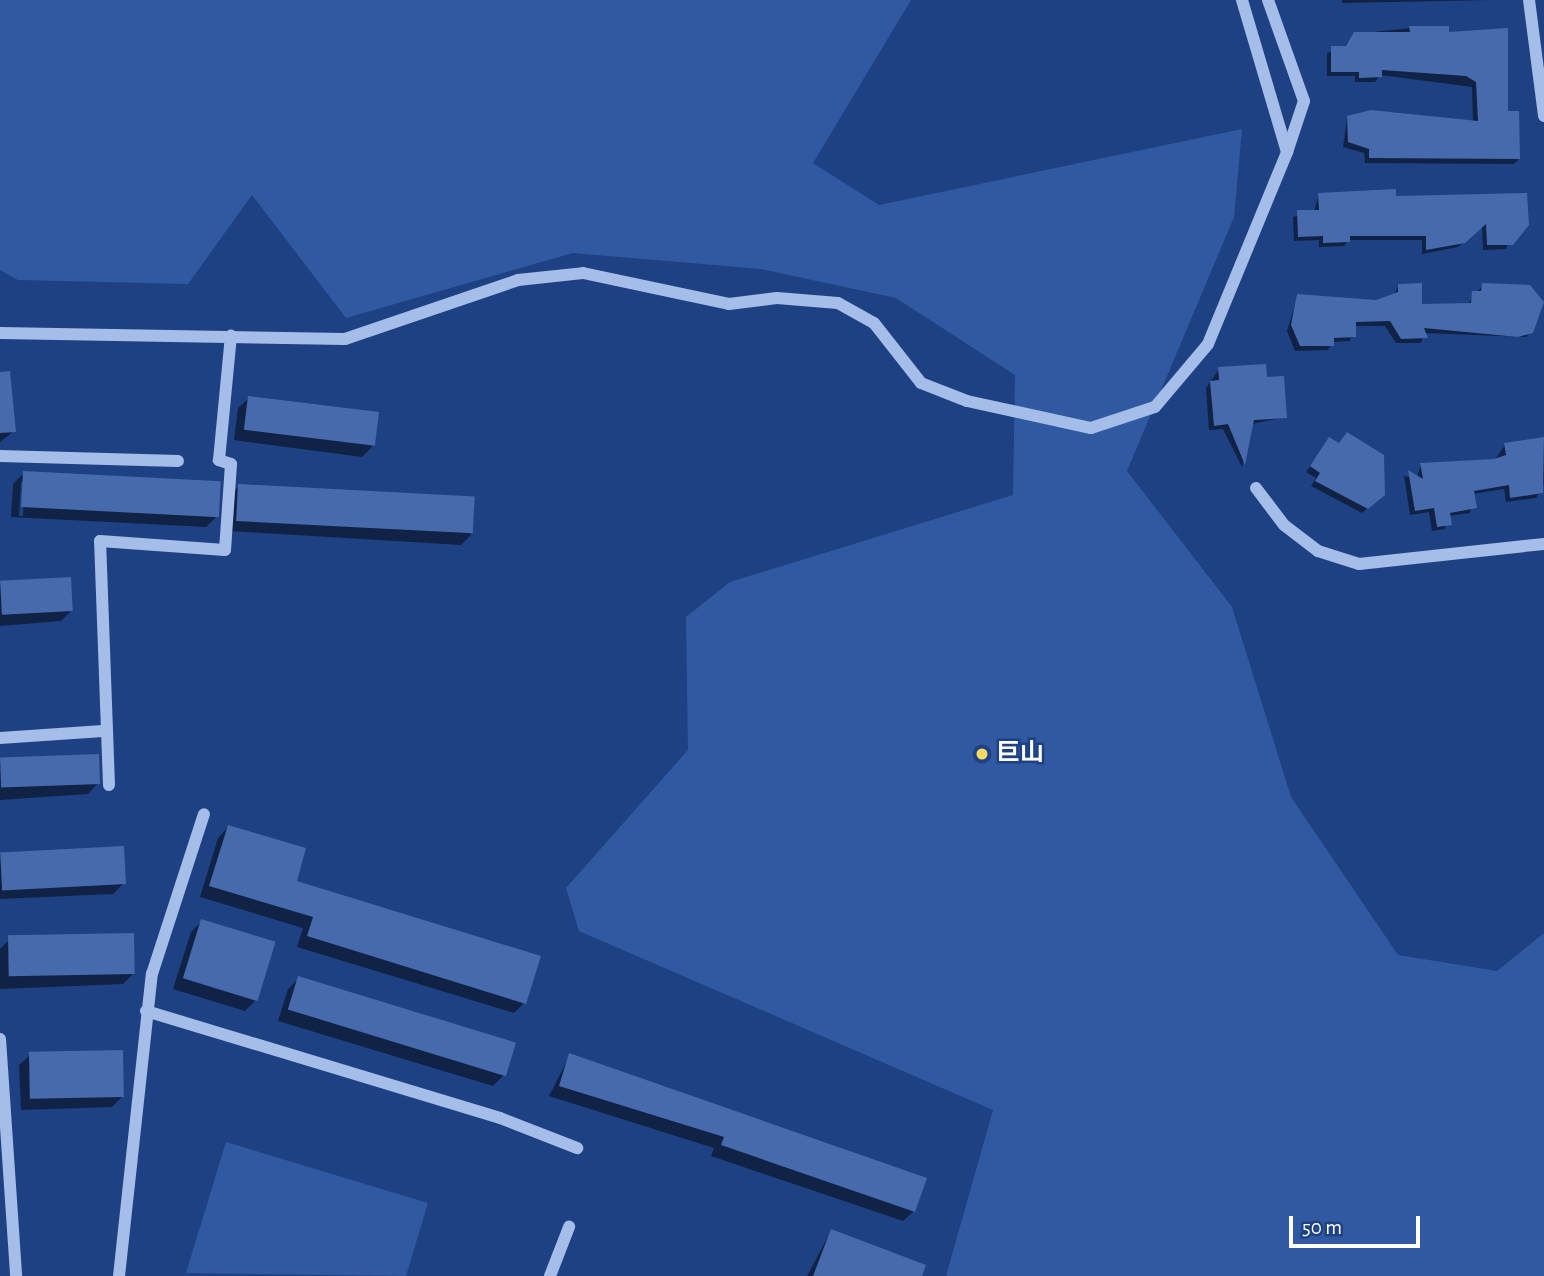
<!DOCTYPE html>
<html>
<head>
<meta charset="utf-8">
<style>
  body { margin:0 }
  #map { position:relative; width:1544px; height:1276px; overflow:hidden; background:#1e4183; font-family:"Alegreya Sans","Noto Sans SC",sans-serif }
  div>[style] { position:absolute }
  .green>* { inset:0; background:#3159a1 }
  .shadow>* { inset:0; background:#0007 }
  .building>* { inset:0; background:#466aab; transform-origin:0 0 }
  .minor>* { height:12px; margin:-6px; padding:0 6px; transform-origin:6px; border-radius:6px; background:#a4bde9 }
  .dots>* { width:19px; height:19px; translate:-50% -50%; box-sizing:border-box; border:4px solid #1e4183; border-radius:50% }
  span { translate:-50% -50%; white-space:nowrap; text-align:center; line-height:1.15; -webkit-text-stroke:5px #1e4183; paint-order:stroke }
  .poi-label { font-size:24px; color:#fff; font-weight:700 }
  .left { translate:0 -50%; text-align:left }
  .scale { position:absolute; left:1289px; top:1216px; width:131px; height:32px; box-sizing:border-box; border:4px solid #fff; border-top:0; padding-left:9px; font-size:21px; line-height:24px; white-space:nowrap; color:#fff; -webkit-text-stroke:5px #1e4183; paint-order:stroke }
</style>
</head>
<body>
<div id="map">
  <div class="green">
    <div style="clip-path:polygon(0 0,911px 0,813px 163px,879px 205px,1242px 129px,1234px 217px,1127px 471px,1232px 607px,1291px 797px,1398px 955px,1497px 971px,1544px 933px,1544px 1276px,946px 1276px,993px 1110px,579px 931px,566px 888px,688px 750px,686px 617px,730px 582px,1013px 495px,1015px 375px,896px 298px,761px 269px,573px 253px,346px 318px,252px 195px,188px 284px,18px 280px,0 270px)"></div>
    <div style="clip-path:polygon(226px 1142px,428px 1203px,406px 1276px,186px 1273px)"></div>
  </div>
  <div class="shadow">
    <div style="clip-path:polygon(1342px 0,1493px 0,1342px 3px)"></div>
    <div style="clip-path:polygon(1410px 28px,1448px 34px,1506px 113px,1519px 159px,1514px 164px,1365px 163px,1364px 153px,1343px 147px,1347px 118px,1392px 112px,1473px 122px,1472px 87px,1380px 75px,1375px 82px,1355px 82px,1355px 76px,1327px 76px,1327px 53px,1344px 48px,1355px 34px)"></div>
    <div style="clip-path:polygon(1319px 195px,1394px 198px,1525px 195px,1506px 249px,1483px 250px,1482px 226px,1458px 247px,1422px 254px,1422px 240px,1349px 240px,1344px 246px,1319px 247px,1319px 240px,1294px 241px,1293px 217px,1314px 211px)"></div>
    <div style="clip-path:polygon(1483px 285px,1531px 332px,1526px 337px,1424px 333px,1421px 343px,1396px 343px,1385px 326px,1354px 326px,1350px 341px,1332px 342px,1328px 350px,1295px 351px,1287px 331px,1298px 296px,1376px 302px,1394px 296px,1398px 286px,1421px 306px,1467px 305px)"></div>
    <div style="clip-path:polygon(1219px 369px,1266px 379px,1285px 417px,1252px 424px,1242px 467px,1223px 429px,1209px 430px,1206px 388px)"></div>
    <div style="clip-path:polygon(0 398px,14px 431px,0 442px)"></div>
    <div style="clip-path:polygon(249px 398px,373px 446px,362px 457px,234px 440px,238px 408px)"></div>
    <div style="clip-path:polygon(1329px 439px,1378px 500px,1362px 513px,1311px 486px,1316px 478px,1306px 472px)"></div>
    <div style="clip-path:polygon(1544px 439px,1544px 484px,1536px 498px,1506px 502px,1504px 489px,1473px 494px,1470px 513px,1448px 516px,1445px 529px,1432px 531px,1429px 512px,1410px 515px,1404px 476px,1417px 478px,1421px 464px,1494px 461px,1505px 445px)"></div>
    <div style="clip-path:polygon(evenodd,24px 473px,217px 516px,206px 527px,11px 517px,13px 484px,24px 473px,21px 482px,24px 482px,23px 516px,19px 516px,21px 482px)"></div>
    <div style="clip-path:polygon(239px 486px,472px 534px,461px 545px,229px 531px,228px 497px)"></div>
    <div style="clip-path:polygon(0 584px,72px 610px,61px 621px,0 626px)"></div>
    <div style="clip-path:polygon(0 763px,98px 783px,88px 794px,0 800px)"></div>
    <div style="clip-path:polygon(228px 827px,294px 882px,524px 1003px,514px 1013px,297px 947px,303px 928px,200px 897px,218px 838px)"></div>
    <div style="clip-path:polygon(0 854px,124px 883px,113px 894px,0 899px)"></div>
    <div style="clip-path:polygon(202px 921px,273px 943px,255px 1001px,245px 1011px,173px 989px,191px 932px)"></div>
    <div style="clip-path:polygon(9px 940px,133px 974px,123px 984px,0 989px,0 949px)"></div>
    <div style="clip-path:polygon(299px 978px,504px 1075px,493px 1086px,278px 1021px,288px 989px)"></div>
    <div style="clip-path:polygon(30px 1055px,123px 1096px,112px 1107px,21px 1110px,19px 1065px)"></div>
    <div style="clip-path:polygon(570px 1055px,914px 1211px,903px 1221px,711px 1156px,714px 1148px,549px 1096px)"></div>
    <div style="clip-path:polygon(831px 1231px,921px 1276px,807px 1276px)"></div>
  </div>
  <div class="building">
    <div style="clip-path:polygon(1409px 26px,1449px 26px,1449px 32px,1508px 28px,1508px 111px,1519px 111px,1520px 159px,1369px 158px,1369px 149px,1348px 142px,1347px 116px,1371px 110px,1478px 121px,1476px 82px,1466px 76px,1382px 70px,1382px 77px,1359px 78px,1359px 72px,1331px 72px,1331px 46px,1346px 46px,1354px 32px,1410px 32px)"></div>
    <div style="clip-path:polygon(1396px 189px,1396px 196px,1527px 193px,1529px 225px,1513px 245px,1487px 245px,1486px 224px,1465px 243px,1426px 250px,1426px 236px,1350px 236px,1350px 242px,1323px 243px,1323px 236px,1298px 237px,1297px 210px,1319px 210px,1318px 193px)"></div>
    <div style="clip-path:polygon(1422px 283px,1422px 304px,1471px 303px,1472px 291px,1481px 291px,1482px 283px,1530px 285px,1544px 302px,1533px 333px,1518px 337px,1424px 328px,1428px 338px,1401px 339px,1390px 321px,1356px 322px,1356px 337px,1334px 338px,1334px 346px,1300px 346px,1291px 325px,1297px 294px,1376px 300px,1398px 292px,1398px 284px)"></div>
    <div style="clip-path:polygon(1266px 364px,1267px 377px,1284px 376px,1287px 418px,1254px 420px,1245px 465px,1228px 424px,1214px 426px,1210px 381px,1219px 380px,1218px 367px)"></div>
    <div style="clip-path:polygon(10px 371px,16px 432px,0 433px,0 372px)"></div>
    <div style="left:248px;top:396px;width:132px;height:34px;rotate:7deg"></div>
    <div style="clip-path:polygon(1347px 432px,1384px 455px,1385px 495px,1368px 509px,1315px 481px,1320px 473px,1310px 466px,1329px 437px,1339px 443px)"></div>
    <div style="clip-path:polygon(1544px 437px,1543px 493px,1510px 498px,1509px 485px,1474px 491px,1477px 508px,1450px 513px,1452px 525px,1437px 527px,1434px 508px,1415px 511px,1408px 470px,1423px 479px,1420px 463px,1494px 459px,1506px 455px,1504px 443px)"></div>
    <div style="left:23px;top:471px;width:198px;height:36px;rotate:3deg"></div>
    <div style="left:238px;top:484px;width:237px;height:37px;rotate:3deg"></div>
    <div style="left:71px;top:577px;width:34px;height:71px;rotate:87deg"></div>
    <div style="left:99px;top:754px;width:30px;height:99px;rotate:88deg"></div>
    <div style="clip-path:polygon(228px 825px,306px 848px,297px 881px,541px 956px,526px 1004px,307px 936px,313px 917px,209px 886px)"></div>
    <div style="left:124px;top:846px;width:38px;height:124px;rotate:87deg"></div>
    <div style="left:201px;top:919px;width:78px;height:62px;rotate:17deg"></div>
    <div style="left:134px;top:933px;width:41px;height:126px;rotate:89deg"></div>
    <div style="left:298px;top:976px;width:228px;height:35px;rotate:17deg"></div>
    <div style="left:123px;top:1050px;width:47px;height:94px;rotate:89deg"></div>
    <div style="clip-path:polygon(569px 1053px,927px 1178px,915px 1212px,721px 1145px,724px 1137px,559px 1086px)"></div>
    <div style="clip-path:polygon(831px 1229px,926px 1265px,922px 1276px,813px 1276px)"></div>
  </div>
  <div class="minor">
    <div style="left:1268px;top:0;width:107px;rotate:70.4deg"></div>
    <div style="left:1304px;top:101px;width:54px;rotate:108.4deg"></div>
    <div style="left:1529px;top:0;width:117px;rotate:82.6deg"></div>
    <div style="left:0;top:333px;width:345px;rotate:1deg"></div>
    <div style="left:345px;top:339px;width:183px;rotate:-18.8deg"></div>
    <div style="left:518px;top:280px;width:65px;rotate:-6.1deg"></div>
    <div style="left:583px;top:273px;width:149px;rotate:12deg"></div>
    <div style="left:729px;top:304px;width:48px;rotate:-7.1deg"></div>
    <div style="left:777px;top:298px;width:61px;rotate:4.7deg"></div>
    <div style="left:838px;top:303px;width:41px;rotate:29.1deg"></div>
    <div style="left:874px;top:323px;width:76px;rotate:51.9deg"></div>
    <div style="left:921px;top:383px;width:49px;rotate:21.4deg"></div>
    <div style="left:967px;top:401px;width:127px;rotate:12.3deg"></div>
    <div style="left:1091px;top:428px;width:67px;rotate:-18.2deg"></div>
    <div style="left:1155px;top:407px;width:82px;rotate:-49.9deg"></div>
    <div style="left:1208px;top:344px;width:208px;rotate:-67.6deg"></div>
    <div style="left:1287px;top:152px;width:159px;rotate:-106.5deg"></div>
    <div style="left:0;top:456px;width:178px;rotate:1.6deg"></div>
    <div style="left:1256px;top:488px;width:46px;rotate:52.9deg"></div>
    <div style="left:1284px;top:525px;width:43px;rotate:37.4deg"></div>
    <div style="left:1318px;top:551px;width:43px;rotate:17.6deg"></div>
    <div style="left:1359px;top:564px;width:186px;rotate:-6.2deg"></div>
    <div style="left:0;top:738px;width:103px;rotate:-3.9deg"></div>
    <div style="left:109px;top:785px;width:244px;rotate:-92.1deg"></div>
    <div style="left:100px;top:541px;width:125px;rotate:4.1deg"></div>
    <div style="left:225px;top:550px;width:86px;rotate:-86deg"></div>
    <div style="left:231px;top:464px;width:13px;rotate:-162deg"></div>
    <div style="left:219px;top:460px;width:125px;rotate:-84.5deg"></div>
    <div style="left:146px;top:1011px;width:370px;rotate:16.8deg"></div>
    <div style="left:500px;top:1118px;width:83px;rotate:21.3deg"></div>
    <div style="left:0;top:1039px;width:238px;rotate:86.1deg"></div>
    <div style="left:119px;top:1276px;width:304px;rotate:-83.8deg"></div>
    <div style="left:152px;top:974px;width:168px;rotate:-72deg"></div>
    <div style="left:550px;top:1276px;width:53px;rotate:-68.8deg"></div>
  </div>
  <div class="dots">
    <div style="left:982px;top:754px;background:#f9db63"></div>
  </div>
  <div class="poi-label">
    <span class="left" style="left:996px;top:754px">巨山</span>
  </div>
  <div class="scale">50 m</div>
</div>
</body>
</html>
